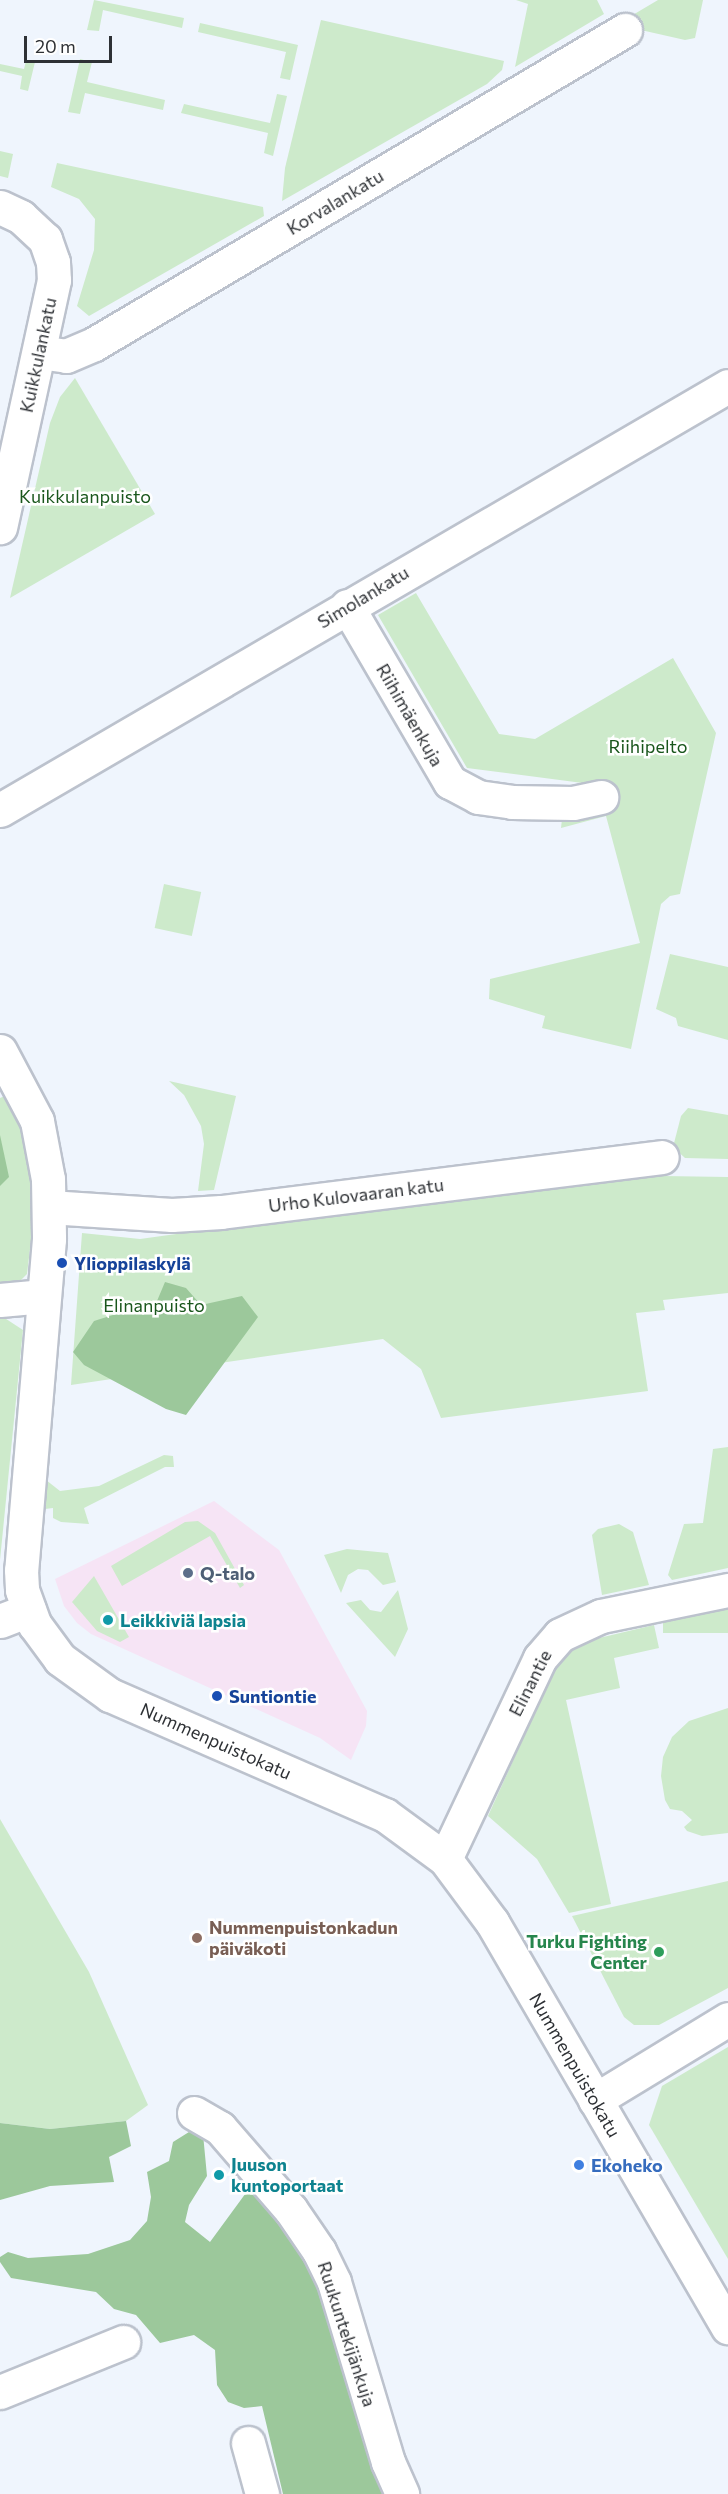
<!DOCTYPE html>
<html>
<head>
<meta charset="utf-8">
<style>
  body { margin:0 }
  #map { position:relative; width:728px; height:2494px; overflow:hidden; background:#eff5fd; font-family:Commissioner,sans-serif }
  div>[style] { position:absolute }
  .commercial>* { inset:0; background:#f6e4f5 }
  .green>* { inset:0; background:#cdeacb; transform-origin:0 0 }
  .forest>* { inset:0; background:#9cc89b }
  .roads { filter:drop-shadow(2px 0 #bcc2cd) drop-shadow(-2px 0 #bcc2cd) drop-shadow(0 2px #bcc2cd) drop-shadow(0 -2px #bcc2cd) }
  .minor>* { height:33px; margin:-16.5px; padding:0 16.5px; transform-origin:16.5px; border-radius:16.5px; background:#fff }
  .dots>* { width:16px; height:16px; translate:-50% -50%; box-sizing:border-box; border:3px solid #fff; border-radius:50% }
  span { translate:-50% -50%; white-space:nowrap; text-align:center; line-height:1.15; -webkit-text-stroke:5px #fff; paint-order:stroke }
  .street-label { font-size:18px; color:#2e3135 }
  .park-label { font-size:18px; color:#19561c }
  .transit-label { font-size:18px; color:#164399; font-weight:700 }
  .left { translate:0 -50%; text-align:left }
  .service-label { font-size:18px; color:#4e5e75; font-weight:700 }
  .culture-label { font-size:18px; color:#0d838f; font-weight:700 }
  .education-label { font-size:18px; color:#785e54; font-weight:700 }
  .leisure-label { font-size:18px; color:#27864d; font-weight:700 }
  .right { translate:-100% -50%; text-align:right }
  .shop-label { font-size:18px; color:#366cbe; font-weight:700 }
  .scale { position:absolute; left:24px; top:36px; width:88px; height:27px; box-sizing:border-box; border:3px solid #2e3135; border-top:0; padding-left:8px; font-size:18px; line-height:21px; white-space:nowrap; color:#2e3135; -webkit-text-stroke:4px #fff; paint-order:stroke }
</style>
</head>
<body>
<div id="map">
  <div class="commercial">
    <div style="clip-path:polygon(214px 1501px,279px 1550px,367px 1711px,366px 1726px,351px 1760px,320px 1738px,91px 1634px,77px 1623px,64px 1606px,55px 1579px)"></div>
  </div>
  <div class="green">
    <div style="clip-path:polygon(94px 0,184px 18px,182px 28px,103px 10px,99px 31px,87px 30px)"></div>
    <div style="clip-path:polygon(516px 0,597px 0,604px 14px,515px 67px,528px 4px)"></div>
    <div style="clip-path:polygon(658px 0,703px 0,695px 38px,685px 40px,632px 28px,631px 16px)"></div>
    <div style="clip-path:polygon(321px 20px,504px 61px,502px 70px,487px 84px,282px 201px,285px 168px)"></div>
    <div style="clip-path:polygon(200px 23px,298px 45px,290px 80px,280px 78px,286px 52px,198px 32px)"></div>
    <div style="clip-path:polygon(80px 59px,92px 62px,87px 82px,165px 100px,163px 110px,85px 93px,80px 114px,68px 112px)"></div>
    <div style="clip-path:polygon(26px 61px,35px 62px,28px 91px,20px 89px,22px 76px,0 71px,0 64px,24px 69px)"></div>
    <div style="clip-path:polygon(277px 94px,287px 96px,273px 156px,264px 153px,268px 133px,181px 113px,184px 104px,270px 123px)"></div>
    <div style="clip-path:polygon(0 151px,13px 154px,8px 178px,0 176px)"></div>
    <div style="clip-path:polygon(57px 163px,263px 207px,264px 216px,89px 316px,77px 306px,94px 250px,95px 219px,79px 199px,51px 187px)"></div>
    <div style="clip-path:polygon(75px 378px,155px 514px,10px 598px,50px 423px,60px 397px)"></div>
    <div style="clip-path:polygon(416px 593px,499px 734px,535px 739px,673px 658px,716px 733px,680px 894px,670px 896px,661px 904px,631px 1049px,542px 1028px,545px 1016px,489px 999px,490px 979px,640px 943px,606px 816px,561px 828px,562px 819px,598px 785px,467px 768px,378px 615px)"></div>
    <div style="left:164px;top:884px;width:38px;height:45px;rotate:12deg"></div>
    <div style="clip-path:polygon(670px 954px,728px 967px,728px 1040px,678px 1026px,676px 1018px,656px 1009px)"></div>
    <div style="clip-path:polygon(169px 1081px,236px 1096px,214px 1190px,198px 1191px,204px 1144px,201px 1126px,184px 1095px)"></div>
    <div style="clip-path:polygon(7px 1095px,20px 1126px,30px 1169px,33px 1224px,27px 1274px,18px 1283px,0 1288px,0 1098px)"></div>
    <div style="clip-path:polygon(688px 1108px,728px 1115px,728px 1159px,685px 1158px,673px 1147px,681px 1116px)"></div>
    <div style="clip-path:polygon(663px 1176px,728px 1177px,728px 1293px,663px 1300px,665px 1310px,636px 1313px,648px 1391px,441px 1418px,421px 1369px,383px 1339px,71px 1385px,82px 1233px,140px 1239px,575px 1179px)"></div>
    <div style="clip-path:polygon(0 1315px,23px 1330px,0 1560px)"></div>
    <div style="clip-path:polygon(728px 1447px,728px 1568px,672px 1580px,668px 1575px,684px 1524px,703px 1523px,713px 1449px)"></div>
    <div style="clip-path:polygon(164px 1455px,173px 1456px,174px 1467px,165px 1467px,84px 1508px,89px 1524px,61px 1522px,53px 1518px,53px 1508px,45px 1509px,46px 1480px,60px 1491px,99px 1486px)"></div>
    <div style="clip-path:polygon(198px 1521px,215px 1533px,244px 1585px,240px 1588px,210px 1536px,122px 1586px,111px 1566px,185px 1522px)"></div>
    <div style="clip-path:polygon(619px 1524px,633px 1532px,649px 1585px,602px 1595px,592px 1535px,598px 1529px)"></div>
    <div style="clip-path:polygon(347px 1549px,388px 1553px,396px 1582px,383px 1585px,368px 1570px,358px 1569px,348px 1575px,341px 1593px,324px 1555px)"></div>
    <div style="clip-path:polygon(94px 1576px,129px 1637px,120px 1642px,97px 1631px,72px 1602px)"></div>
    <div style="clip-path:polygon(398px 1590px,408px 1629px,395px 1657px,346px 1603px,361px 1600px,370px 1610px,381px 1612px)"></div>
    <div style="left:728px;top:1609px;width:24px;height:65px;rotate:90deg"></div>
    <div style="clip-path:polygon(654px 1625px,659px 1648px,614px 1658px,620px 1688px,566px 1700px,611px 1904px,569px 1913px,537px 1859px,488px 1816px,555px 1668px,574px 1649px,599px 1638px)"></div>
    <div style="clip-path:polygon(728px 1708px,728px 1833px,702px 1836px,687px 1831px,684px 1827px,692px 1820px,682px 1811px,670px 1809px,665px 1800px,661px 1776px,663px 1757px,672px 1737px,689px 1721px)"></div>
    <div style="clip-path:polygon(0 1819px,89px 1972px,148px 2105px,126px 2121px,50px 2129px,0 2123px)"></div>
    <div style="clip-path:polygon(728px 1881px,728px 1988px,659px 2025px,634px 2025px,624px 2017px,572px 1916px)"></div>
    <div style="clip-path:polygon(728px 2047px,728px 2259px,649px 2125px,662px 2086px)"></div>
  </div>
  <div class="forest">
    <div style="clip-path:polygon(0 1135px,9px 1177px,0 1186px)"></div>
    <div style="clip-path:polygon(165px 1282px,186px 1288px,201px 1305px,242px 1296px,258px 1317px,186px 1415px,166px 1409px,84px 1365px,73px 1352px,94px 1321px,157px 1301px)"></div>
    <div style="clip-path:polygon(126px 2121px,131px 2146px,109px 2157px,114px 2182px,50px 2186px,0 2200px,0 2123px,50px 2129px)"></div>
    <div style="clip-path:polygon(189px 2132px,203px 2134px,207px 2176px,189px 2205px,185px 2222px,210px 2242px,251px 2186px,309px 2257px,386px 2494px,283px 2494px,262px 2406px,244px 2408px,228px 2402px,217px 2385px,215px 2350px,194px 2335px,160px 2343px,136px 2315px,114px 2309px,96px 2292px,11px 2278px,0 2262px,0 2257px,8px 2252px,28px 2258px,88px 2254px,130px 2240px,147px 2221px,151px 2197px,147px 2172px,169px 2161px,173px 2142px)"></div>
  </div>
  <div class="roads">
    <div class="minor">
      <div style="left:0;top:207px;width:23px;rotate:25deg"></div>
      <div style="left:21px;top:217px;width:33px;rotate:43deg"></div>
      <div style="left:45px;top:239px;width:24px;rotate:71deg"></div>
      <div style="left:53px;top:262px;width:18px;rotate:87deg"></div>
      <div style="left:54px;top:280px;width:253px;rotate:102.3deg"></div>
      <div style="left:39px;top:352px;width:27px;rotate:8deg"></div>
      <div style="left:66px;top:356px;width:30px;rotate:-23deg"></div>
      <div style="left:94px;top:344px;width:617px;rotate:-30.6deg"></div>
      <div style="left:347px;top:606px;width:204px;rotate:59.7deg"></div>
      <div style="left:450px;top:782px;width:32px;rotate:28deg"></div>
      <div style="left:478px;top:797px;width:34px;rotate:8deg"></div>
      <div style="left:512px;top:802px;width:61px;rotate:0.9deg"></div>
      <div style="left:573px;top:803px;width:29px;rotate:-12deg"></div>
      <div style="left:0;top:810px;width:842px;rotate:-30.22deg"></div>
      <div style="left:0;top:1051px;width:79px;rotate:62.1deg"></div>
      <div style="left:37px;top:1121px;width:59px;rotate:79.3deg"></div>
      <div style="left:48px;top:1179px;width:60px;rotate:89deg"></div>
      <div style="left:49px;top:1239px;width:332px;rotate:94.8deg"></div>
      <div style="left:21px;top:1570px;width:20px;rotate:87deg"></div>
      <div style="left:22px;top:1590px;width:37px;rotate:70deg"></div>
      <div style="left:35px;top:1625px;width:42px;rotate:53.7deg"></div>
      <div style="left:60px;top:1659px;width:62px;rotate:35.8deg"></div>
      <div style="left:110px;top:1695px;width:300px;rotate:23.6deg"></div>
      <div style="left:385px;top:1815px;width:74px;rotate:36.3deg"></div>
      <div style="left:445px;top:1859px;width:79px;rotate:53.3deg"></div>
      <div style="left:492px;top:1922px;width:469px;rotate:59.8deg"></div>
      <div style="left:49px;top:1207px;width:123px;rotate:3.7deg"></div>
      <div style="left:172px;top:1215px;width:49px;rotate:-3.5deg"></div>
      <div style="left:221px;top:1212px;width:444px;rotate:-7.1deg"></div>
      <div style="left:0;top:1300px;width:44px;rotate:-5.2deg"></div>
      <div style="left:0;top:1621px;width:31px;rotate:-21deg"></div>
      <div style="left:445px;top:1859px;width:222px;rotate:-64.7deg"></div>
      <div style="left:540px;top:1658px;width:30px;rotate:-49deg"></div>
      <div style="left:560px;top:1635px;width:45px;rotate:-24.9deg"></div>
      <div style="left:601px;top:1616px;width:130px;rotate:-11.6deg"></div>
      <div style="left:595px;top:2100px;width:156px;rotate:-31.3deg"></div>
      <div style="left:194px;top:2113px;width:30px;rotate:30deg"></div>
      <div style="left:220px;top:2128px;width:108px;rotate:49.1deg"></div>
      <div style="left:291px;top:2210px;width:50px;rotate:55.7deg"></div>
      <div style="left:319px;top:2251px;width:34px;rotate:64deg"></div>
      <div style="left:334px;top:2282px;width:188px;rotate:73.3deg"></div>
      <div style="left:388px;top:2462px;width:35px;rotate:66deg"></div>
      <div style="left:0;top:2392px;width:133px;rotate:-22.1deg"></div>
      <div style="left:248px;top:2443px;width:53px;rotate:74.6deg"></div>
    </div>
  </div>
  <div class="dots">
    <div style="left:62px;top:1263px;background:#1a4fb4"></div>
    <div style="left:188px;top:1573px;background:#5c6f8a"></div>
    <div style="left:108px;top:1620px;background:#0f9aa8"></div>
    <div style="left:217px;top:1696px;background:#1a4fb4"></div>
    <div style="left:197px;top:1938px;background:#8d6e63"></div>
    <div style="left:659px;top:1952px;background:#2e9e5b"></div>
    <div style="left:579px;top:2165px;background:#3f7fe0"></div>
    <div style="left:219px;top:2175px;background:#0f9aa8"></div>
  </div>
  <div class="street-label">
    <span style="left:335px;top:202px;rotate:-31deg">Korvalankatu</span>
    <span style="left:38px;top:355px;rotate:-78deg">Kuikkulankatu</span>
    <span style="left:363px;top:597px;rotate:-31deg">Simolankatu</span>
    <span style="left:410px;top:715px;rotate:60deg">Riihimäenkuja</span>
    <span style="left:356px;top:1195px;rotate:-7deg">Urho Kulovaaran katu</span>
    <span style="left:530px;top:1683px;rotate:-63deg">Elinantie</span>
    <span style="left:216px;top:1741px;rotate:24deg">Nummenpuistokatu</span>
    <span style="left:575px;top:2065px;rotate:60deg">Nummenpuistokatu</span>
    <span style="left:347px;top:2334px;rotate:72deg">Ruukuntekijänkuja</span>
  </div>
  <div class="park-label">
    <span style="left:85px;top:496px">Kuikkulanpuisto</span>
    <span style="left:648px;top:746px">Riihipelto</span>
    <span style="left:154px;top:1305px">Elinanpuisto</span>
  </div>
  <div class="transit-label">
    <span class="left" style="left:74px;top:1263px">Ylioppilaskylä</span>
    <span class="left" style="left:229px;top:1696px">Suntiontie</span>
  </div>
  <div class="service-label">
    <span class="left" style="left:200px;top:1573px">Q-talo</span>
  </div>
  <div class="culture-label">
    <span class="left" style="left:120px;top:1620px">Leikkiviä lapsia</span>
    <span class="left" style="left:231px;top:2175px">Juuson<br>kuntoportaat</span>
  </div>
  <div class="education-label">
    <span class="left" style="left:209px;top:1938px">Nummenpuistonkadun<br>päiväkoti</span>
  </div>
  <div class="leisure-label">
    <span class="right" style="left:647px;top:1952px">Turku Fighting<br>Center</span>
  </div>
  <div class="shop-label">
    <span class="left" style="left:591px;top:2165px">Ekoheko</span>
  </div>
  <div class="scale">20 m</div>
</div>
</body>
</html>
